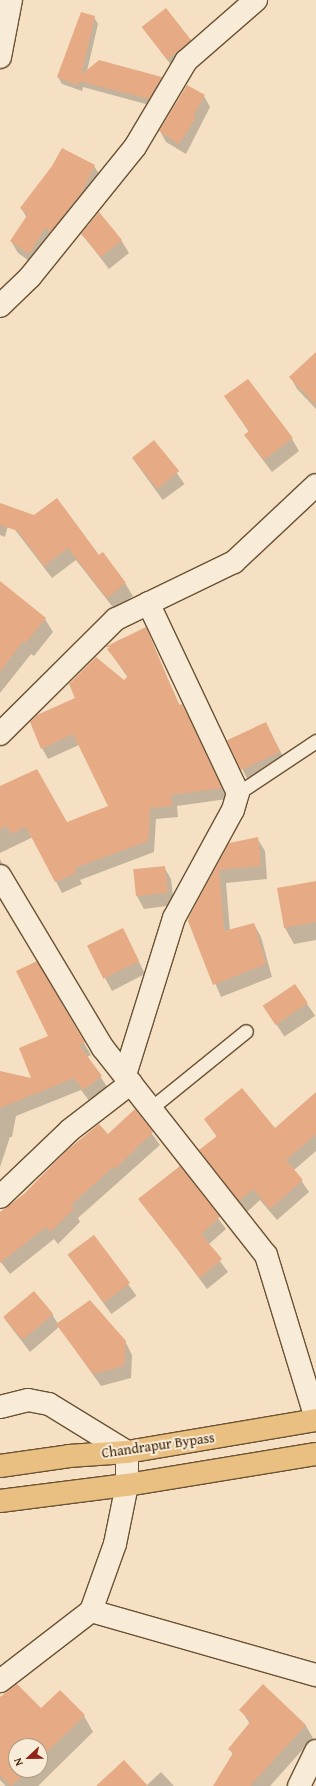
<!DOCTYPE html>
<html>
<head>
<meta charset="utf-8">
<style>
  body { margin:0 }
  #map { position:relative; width:316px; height:1786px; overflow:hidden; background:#f5e0c3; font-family:"Gentium Book Plus",serif }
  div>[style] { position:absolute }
  .shadow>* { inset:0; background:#0003; transform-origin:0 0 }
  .building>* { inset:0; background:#e6ab84; transform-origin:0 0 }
  .roads { filter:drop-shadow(1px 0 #6a5233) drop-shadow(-1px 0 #6a5233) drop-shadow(0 1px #6a5233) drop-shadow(0 -1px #6a5233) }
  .lane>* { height:13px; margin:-6.5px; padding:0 6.5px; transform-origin:6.5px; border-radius:6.5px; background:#f8ebd8 }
  .street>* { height:22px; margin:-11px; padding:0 11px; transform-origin:11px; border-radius:11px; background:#f8ebd8 }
  .secondary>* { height:22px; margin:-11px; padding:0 11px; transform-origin:11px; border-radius:11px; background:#f8ebd8 }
  .highway>* { height:22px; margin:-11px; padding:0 11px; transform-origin:11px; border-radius:11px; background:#eac082 }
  span { translate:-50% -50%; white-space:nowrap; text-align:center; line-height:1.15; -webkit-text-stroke:4px #f8ebd8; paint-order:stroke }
  .street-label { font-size:14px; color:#3c2203 }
  .north { position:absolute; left:8px; top:1738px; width:40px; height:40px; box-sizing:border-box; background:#f8ebd8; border:1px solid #ad9b83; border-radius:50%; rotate:248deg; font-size:11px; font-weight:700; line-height:16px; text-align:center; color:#3c2203 }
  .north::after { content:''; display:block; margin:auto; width:14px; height:18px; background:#8f2418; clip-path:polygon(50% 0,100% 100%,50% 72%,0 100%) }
</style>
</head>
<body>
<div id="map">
  <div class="shadow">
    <div style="clip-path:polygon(94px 17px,98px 24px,87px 71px,161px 78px,165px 84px,153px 106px,83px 87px,82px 91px,62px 84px,58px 77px)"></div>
    <div style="clip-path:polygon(143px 27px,190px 40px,198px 53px,177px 73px)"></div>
    <div style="clip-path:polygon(204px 96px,210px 107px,186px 154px,166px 142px,160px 131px)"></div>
    <div style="clip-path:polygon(94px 166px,101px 177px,35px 265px,18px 253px,11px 241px,27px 218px,21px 208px)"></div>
    <div style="clip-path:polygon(82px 234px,121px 240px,129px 253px,109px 269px)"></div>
    <div style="clip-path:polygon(316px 363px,316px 409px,297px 389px,291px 378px)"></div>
    <div style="clip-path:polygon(225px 397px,292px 439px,299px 451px,272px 472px,253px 447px,246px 435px,249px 432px)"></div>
    <div style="left:154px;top:442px;width:52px;height:27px;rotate:54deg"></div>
    <div style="clip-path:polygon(0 504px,99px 556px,125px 583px,133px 596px,115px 610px,76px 560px,52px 578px,9px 522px,5px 537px,0 535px)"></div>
    <div style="clip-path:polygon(0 583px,45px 619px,53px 632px,34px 656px,31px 654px,0 693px)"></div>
    <div style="clip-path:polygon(145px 629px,180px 706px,188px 716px,227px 799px,177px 806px,178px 817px,156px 819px,154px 852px,80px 880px,82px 884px,62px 893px,33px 837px,0 853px,0 787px,67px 823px,110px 807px,79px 745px,48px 759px,42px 748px,128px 678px,108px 649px,117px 645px,115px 642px)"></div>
    <div style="left:266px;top:723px;width:47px;height:42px;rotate:63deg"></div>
    <div style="clip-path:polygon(257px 838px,265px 851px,267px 879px,226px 883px,230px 931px,254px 924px,261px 937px,272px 977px,221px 997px,189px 921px,230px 844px)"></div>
    <div style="clip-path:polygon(0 859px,6px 871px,0 874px)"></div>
    <div style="clip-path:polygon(164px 867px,171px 879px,174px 905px,144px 909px,137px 896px)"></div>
    <div style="clip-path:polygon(316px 882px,316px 940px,294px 944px,285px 928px)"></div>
    <div style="clip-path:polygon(129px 942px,145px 974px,112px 991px,105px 978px)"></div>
    <div style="left:295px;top:986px;width:36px;height:37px;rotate:56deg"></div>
    <div style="clip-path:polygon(74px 1026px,91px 1055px,87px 1057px,108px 1088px,90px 1102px,81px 1090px,16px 1116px,12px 1137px,10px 1137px,0 1167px,0 1072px,32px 1079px)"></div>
    <div style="clip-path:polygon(316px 1104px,316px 1151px,294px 1170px,309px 1192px,277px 1220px,260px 1200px,247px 1212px,201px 1150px,217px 1137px,205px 1120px,275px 1129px)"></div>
    <div style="clip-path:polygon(135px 1110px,160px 1145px,78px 1218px,80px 1222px,58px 1244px,54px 1239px,10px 1274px,0 1261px,0 1213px,108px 1136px)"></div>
    <div style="clip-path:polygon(180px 1167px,226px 1229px,208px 1245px,228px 1272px,207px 1289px,140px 1199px)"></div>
    <div style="left:93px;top:1236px;width:74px;height:31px;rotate:54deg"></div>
    <div style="clip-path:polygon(52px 1314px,58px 1324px,125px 1341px,132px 1355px,131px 1378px,101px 1386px,59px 1327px,30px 1352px,4px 1318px)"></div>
    <div style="clip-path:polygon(263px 1686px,306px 1726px,313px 1738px,270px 1786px,214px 1786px,233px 1755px,230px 1749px,250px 1724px,241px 1710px)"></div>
    <div style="clip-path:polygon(evenodd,0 1701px,84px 1716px,93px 1732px,38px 1786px,6px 1786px,0 1780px,0 1701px,16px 1746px,40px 1746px,40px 1770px,16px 1770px,16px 1746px)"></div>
    <div style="clip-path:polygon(161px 1772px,174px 1786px,97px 1786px,146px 1786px)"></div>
  </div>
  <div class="building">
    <div style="left:166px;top:8px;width:41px;height:31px;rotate:52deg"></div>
    <div style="clip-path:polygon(81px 12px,95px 16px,81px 75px,99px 60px,162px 77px,149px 99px,79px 81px,78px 85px,57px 77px)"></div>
    <div style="clip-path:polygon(187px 85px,205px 95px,193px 116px,196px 117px,179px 144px,159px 131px)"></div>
    <div style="clip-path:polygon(62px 148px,95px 165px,82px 192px,50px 232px,45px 228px,29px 254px,10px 241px,28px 214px,20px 208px,52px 166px)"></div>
    <div style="clip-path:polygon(99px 212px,122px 240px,101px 257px,81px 234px)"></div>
    <div style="clip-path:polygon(316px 352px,316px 405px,289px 377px)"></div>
    <div style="clip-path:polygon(248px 379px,293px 438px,264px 460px,244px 435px,249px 431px,224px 396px)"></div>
    <div style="left:154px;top:440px;width:40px;height:28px;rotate:51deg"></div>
    <div style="clip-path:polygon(57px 498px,99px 555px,103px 552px,126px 583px,107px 598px,68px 548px,44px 566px,18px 531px,0 525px,0 503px,34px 515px)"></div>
    <div style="clip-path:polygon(0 581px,46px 618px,26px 643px,23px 641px,0 672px)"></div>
    <div style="clip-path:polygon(146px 627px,179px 705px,182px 704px,222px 788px,171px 795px,172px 806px,150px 808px,148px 841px,75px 868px,76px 873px,55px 882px,26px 827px,11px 834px,7px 826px,0 829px,0 786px,37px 769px,67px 822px,108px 806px,73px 734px,41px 749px,30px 722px,37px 715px,75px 698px,69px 684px,96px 657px,124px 680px,128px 676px,107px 649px,110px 647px,105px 647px)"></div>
    <div style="left:266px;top:722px;width:33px;height:43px;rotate:65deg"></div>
    <div style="clip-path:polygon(258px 837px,261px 866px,219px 870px,224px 931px,254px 923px,266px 964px,213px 985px,188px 921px,189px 917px,229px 843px)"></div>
    <div style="left:165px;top:866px;width:27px;height:32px;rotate:84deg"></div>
    <div style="clip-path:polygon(316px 881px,316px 922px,284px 928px,277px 888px)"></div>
    <div style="left:123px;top:928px;width:37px;height:40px;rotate:64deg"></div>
    <div style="clip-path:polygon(37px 961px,85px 1043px,79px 1045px,102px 1076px,83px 1090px,74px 1078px,0 1108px,0 1071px,31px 1078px,19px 1048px,48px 1036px,16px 971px)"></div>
    <div style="left:295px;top:984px;width:23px;height:39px;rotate:56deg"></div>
    <div style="clip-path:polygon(242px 1088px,275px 1128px,316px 1092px,316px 1134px,286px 1160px,303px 1180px,270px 1209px,253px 1189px,239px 1201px,199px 1150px,217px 1136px,204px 1119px)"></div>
    <div style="clip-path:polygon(135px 1109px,153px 1132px,115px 1169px,113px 1167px,71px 1205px,74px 1209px,50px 1232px,46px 1227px,0 1263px,0 1212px,24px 1194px,65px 1152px,99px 1124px,108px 1134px)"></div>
    <div style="clip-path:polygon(180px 1166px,220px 1217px,201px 1234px,222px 1259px,200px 1278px,138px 1199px)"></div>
    <div style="left:94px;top:1235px;width:60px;height:33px;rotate:53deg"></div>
    <div style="left:34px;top:1291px;width:30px;height:40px;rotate:50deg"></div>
    <div style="clip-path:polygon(90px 1300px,126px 1341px,124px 1366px,93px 1374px,56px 1324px)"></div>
    <div style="clip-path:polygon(17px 1684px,41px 1708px,60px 1690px,85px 1715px,40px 1759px,40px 1746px,16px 1746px,16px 1770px,29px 1770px,11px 1786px,0 1775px,0 1697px)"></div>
    <div style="clip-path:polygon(263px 1684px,306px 1725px,250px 1786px,213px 1786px,233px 1753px,228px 1749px,251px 1721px,239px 1710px)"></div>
    <div style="clip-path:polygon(124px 1760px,148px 1786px,96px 1786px)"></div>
  </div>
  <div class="roads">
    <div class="lane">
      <div style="left:238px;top:793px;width:94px;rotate:-33.7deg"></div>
      <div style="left:151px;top:1108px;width:122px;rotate:-39deg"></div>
    </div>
    <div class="street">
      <div style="left:0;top:306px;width:42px;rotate:-44deg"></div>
      <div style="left:30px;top:277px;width:167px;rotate:-51.1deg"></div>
      <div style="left:135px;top:147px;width:100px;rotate:-59.3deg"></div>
      <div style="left:186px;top:61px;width:93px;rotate:-41.1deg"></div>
      <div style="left:0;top:734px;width:163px;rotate:-44.8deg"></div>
      <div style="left:116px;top:619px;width:131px;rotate:-25.8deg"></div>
      <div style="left:234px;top:562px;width:112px;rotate:-43.2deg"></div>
      <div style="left:0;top:876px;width:200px;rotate:59.1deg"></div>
      <div style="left:103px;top:1048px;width:263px;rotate:51.8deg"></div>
      <div style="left:266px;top:1255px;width:171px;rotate:73deg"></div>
      <div style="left:125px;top:1075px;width:164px;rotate:-72.7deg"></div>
      <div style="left:174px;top:918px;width:123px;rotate:-61.4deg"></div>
      <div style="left:233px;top:810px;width:18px;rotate:-74deg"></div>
      <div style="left:238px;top:793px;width:210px;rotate:-115.3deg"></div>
      <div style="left:0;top:1197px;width:97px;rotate:-43.7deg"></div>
      <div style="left:70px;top:1130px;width:77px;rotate:-37.6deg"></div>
      <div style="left:0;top:1407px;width:29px;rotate:-14deg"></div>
      <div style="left:28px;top:1400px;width:21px;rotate:11deg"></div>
      <div style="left:49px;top:1404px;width:92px;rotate:31.6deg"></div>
      <div style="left:127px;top:1452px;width:33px;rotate:90deg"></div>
      <div style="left:127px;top:1485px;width:60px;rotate:101.5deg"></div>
      <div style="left:115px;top:1544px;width:71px;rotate:109.7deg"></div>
      <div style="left:91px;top:1611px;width:115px;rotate:142.4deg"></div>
      <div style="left:91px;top:1611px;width:234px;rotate:15.9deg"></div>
      <div style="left:299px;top:1786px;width:39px;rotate:-64deg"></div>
    </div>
    <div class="secondary">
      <div style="left:0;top:57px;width:58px;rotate:-79.1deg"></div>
    </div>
    <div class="highway">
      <div style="left:0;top:1466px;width:70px;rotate:-8.2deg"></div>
      <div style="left:69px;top:1456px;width:58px;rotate:-3.9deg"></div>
      <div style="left:127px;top:1452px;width:192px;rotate:-9.6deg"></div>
      <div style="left:0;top:1501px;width:128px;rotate:-7.2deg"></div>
      <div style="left:127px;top:1485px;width:192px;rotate:-9.3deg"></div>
    </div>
  </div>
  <div class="street-label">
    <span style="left:158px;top:1445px;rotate:-8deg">Chandrapur Bypass</span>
  </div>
  <div class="north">N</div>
</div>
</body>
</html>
